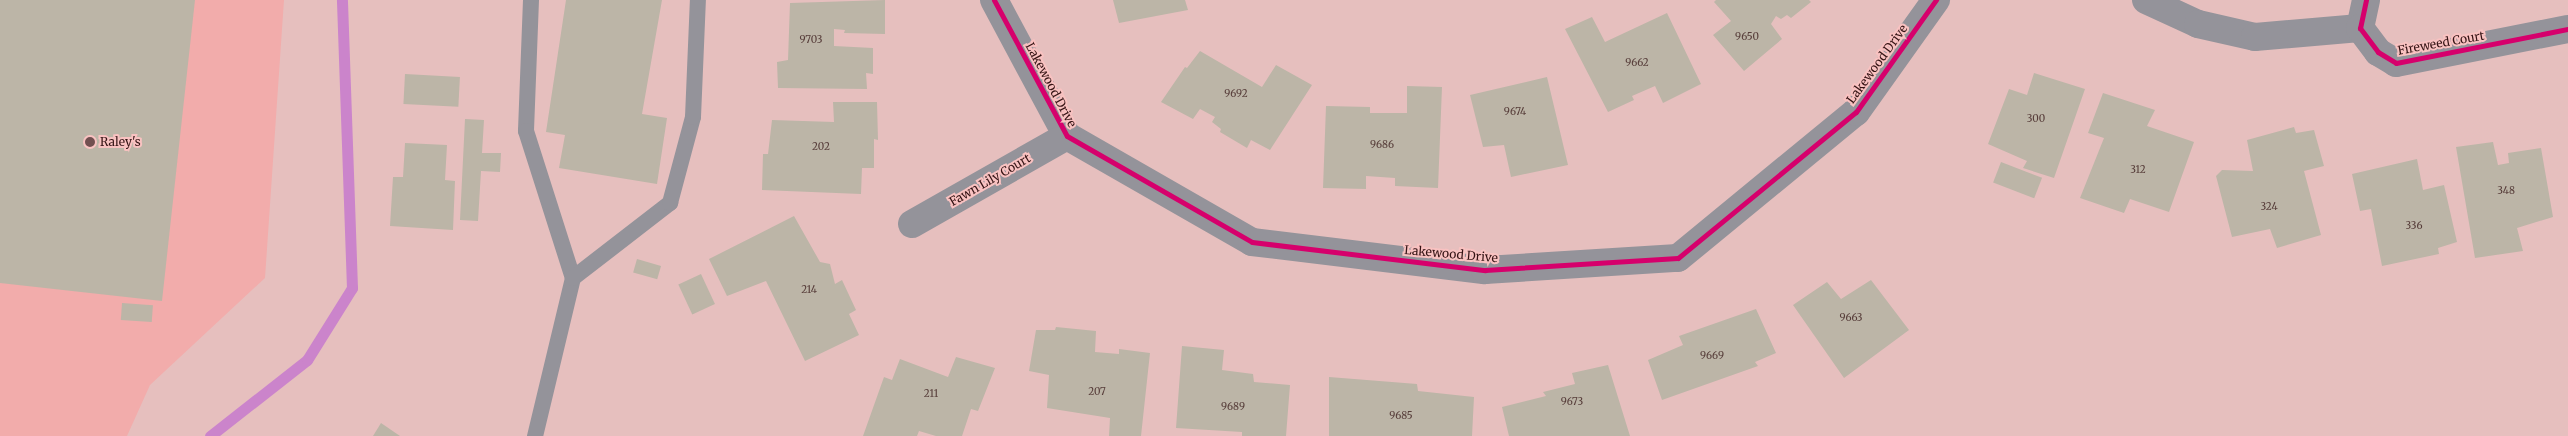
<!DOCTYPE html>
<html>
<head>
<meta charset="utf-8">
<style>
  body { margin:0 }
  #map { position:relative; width:2568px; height:436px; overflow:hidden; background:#e6bfbe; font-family:Merriweather,serif }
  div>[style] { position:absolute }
  .built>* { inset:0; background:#f2acab }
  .stream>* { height:11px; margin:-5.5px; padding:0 5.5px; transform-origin:5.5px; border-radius:5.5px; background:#cb84cb }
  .building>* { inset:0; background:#bcb5a7; transform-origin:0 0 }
  .lane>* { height:16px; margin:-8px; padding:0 8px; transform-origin:8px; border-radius:8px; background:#94939a }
  .street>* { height:28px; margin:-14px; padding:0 14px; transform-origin:14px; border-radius:14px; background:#94939a }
  .cycleway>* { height:5px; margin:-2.5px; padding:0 2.5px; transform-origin:2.5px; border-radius:2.5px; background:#d6006c }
  .dots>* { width:14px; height:14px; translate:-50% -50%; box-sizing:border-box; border:2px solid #f9c2c1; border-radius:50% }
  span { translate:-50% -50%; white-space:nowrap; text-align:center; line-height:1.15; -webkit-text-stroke:4px #f9c2c1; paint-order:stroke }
  .number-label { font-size:10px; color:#563c39 }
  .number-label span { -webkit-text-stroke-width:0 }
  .street-label { font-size:12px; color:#341314 }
  .poi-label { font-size:12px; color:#341314 }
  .left { translate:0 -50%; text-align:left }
</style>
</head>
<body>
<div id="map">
  <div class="built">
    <div style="clip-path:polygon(0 0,284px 0,265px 278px,150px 385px,127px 436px,0 436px)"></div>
  </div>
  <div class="stream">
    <div style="left:210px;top:436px;width:123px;rotate:-38.1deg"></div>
    <div style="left:307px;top:360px;width:85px;rotate:-58deg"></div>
    <div style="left:352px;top:288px;width:288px;rotate:-92deg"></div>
  </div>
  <div class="building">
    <div style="clip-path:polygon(0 0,195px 0,162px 301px,0 283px)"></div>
    <div style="clip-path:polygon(566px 0,662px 0,642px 114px,667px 118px,657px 184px,559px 168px,565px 135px,546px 132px)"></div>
    <div style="clip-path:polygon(885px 0,885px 34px,844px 33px,845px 30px,834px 29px,834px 46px,873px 48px,873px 74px,866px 73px,867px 89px,778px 88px,777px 62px,788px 60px,790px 3px)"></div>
    <div style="clip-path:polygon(1113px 0,1185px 0,1188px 10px,1119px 23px)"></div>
    <div style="clip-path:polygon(1716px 0,1809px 0,1811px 2px,1791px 18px,1787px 15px,1781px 19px,1776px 16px,1771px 24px,1782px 39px,1744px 71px,1713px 35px,1731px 21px,1714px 2px)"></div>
    <div style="clip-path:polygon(1667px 13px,1701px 84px,1663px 103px,1655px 86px,1632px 96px,1634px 100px,1608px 112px,1565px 29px,1592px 17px,1605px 42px)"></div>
    <div style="clip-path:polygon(1200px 51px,1262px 87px,1276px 65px,1312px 85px,1270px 150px,1251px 140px,1247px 148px,1220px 132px,1221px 129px,1212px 122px,1215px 117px,1200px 109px,1193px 119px,1161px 102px,1185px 67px,1187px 68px)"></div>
    <div style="clip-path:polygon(2034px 73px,2085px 89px,2054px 178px,2023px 168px,2027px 161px,1988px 144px,2009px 89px,2027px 95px)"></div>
    <div style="left:405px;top:74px;width:55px;height:30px;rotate:3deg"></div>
    <div style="clip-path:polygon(1547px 77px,1568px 165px,1511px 177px,1504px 145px,1483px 147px,1470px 95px)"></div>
    <div style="clip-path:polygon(1407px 86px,1442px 87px,1438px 188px,1395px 186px,1395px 178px,1366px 176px,1366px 189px,1323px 188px,1326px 106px,1370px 107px,1370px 113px,1407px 113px)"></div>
    <div style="clip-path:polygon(2103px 93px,2155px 110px,2147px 126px,2194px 142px,2169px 212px,2130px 199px,2124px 213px,2080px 198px,2104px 138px,2088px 133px)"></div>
    <div style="clip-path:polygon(833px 102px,877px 102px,878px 140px,874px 139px,874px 168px,862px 168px,861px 194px,762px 190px,763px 154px,768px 154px,772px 120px,834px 122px)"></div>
    <div style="clip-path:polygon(465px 119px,484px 120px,482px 153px,501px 153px,500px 172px,481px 171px,478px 221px,460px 220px)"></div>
    <div style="clip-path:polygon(2294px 127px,2296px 133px,2314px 130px,2324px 166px,2304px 171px,2321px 235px,2277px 248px,2270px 229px,2232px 237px,2216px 176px,2222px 170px,2253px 171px,2247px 140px)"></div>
    <div style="clip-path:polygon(2493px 142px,2498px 165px,2509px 163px,2508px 153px,2541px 148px,2553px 217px,2517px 228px,2523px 251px,2475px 258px,2456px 147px)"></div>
    <div style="clip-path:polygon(405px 143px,447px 145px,445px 180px,455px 181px,453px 230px,390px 226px,393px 177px,403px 177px)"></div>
    <div style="clip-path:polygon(2417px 159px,2423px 190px,2444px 185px,2457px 242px,2438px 248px,2439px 254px,2382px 266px,2371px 209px,2360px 211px,2352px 174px)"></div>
    <div style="left:2001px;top:162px;width:44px;height:22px;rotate:21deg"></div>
    <div style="clip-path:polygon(794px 216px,820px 262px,830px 264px,835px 284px,842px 280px,856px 310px,849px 314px,859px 335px,805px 361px,766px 281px,727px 296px,709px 259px)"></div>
    <div style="left:637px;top:259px;width:25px;height:14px;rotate:16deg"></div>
    <div style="left:701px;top:274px;width:33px;height:25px;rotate:65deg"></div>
    <div style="clip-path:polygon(1871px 280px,1909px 330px,1844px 378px,1793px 305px,1827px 282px,1841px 299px)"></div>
    <div style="left:122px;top:303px;width:31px;height:17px;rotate:4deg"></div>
    <div style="clip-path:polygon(1756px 309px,1776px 353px,1755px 362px,1758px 366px,1662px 400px,1648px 360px,1683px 345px,1679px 336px)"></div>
    <div style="clip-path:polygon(1056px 327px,1096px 331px,1095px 352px,1119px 354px,1119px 349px,1150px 353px,1141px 436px,1109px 436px,1110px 418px,1047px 408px,1049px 375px,1029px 371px,1036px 330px,1055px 330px)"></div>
    <div style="clip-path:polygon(1182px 346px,1224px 350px,1222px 370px,1253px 374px,1254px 382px,1290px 385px,1286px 436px,1242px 436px,1242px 432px,1176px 428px)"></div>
    <div style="clip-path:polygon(956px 357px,995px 368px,978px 411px,971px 409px,962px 436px,936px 436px,919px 431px,917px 436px,863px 436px,884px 377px,892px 380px,900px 359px,948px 377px)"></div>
    <div style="clip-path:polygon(1608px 365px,1630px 436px,1509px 436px,1502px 407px,1546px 396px,1543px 392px,1575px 384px,1572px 373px)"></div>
    <div style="clip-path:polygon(1329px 377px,1417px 384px,1418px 391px,1474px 397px,1472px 436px,1329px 436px)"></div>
    <div style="clip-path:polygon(381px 423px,400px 436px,373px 436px)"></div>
  </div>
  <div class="lane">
    <div style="left:531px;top:0;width:131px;rotate:92.2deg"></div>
    <div style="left:526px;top:131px;width:154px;rotate:72.3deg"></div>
    <div style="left:573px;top:278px;width:163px;rotate:103.5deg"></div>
    <div style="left:573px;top:278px;width:123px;rotate:-37.7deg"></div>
    <div style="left:670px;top:203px;width:89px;rotate:-75deg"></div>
    <div style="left:693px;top:117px;width:117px;rotate:-87.6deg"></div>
  </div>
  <div class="street">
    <div style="left:994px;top:0;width:154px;rotate:61.8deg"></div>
    <div style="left:1067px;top:136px;width:213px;rotate:29.8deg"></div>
    <div style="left:1252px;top:242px;width:235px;rotate:6.9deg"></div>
    <div style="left:1485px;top:270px;width:193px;rotate:-3.6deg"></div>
    <div style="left:1678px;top:258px;width:230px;rotate:-39.4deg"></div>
    <div style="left:1856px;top:112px;width:138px;rotate:-54.5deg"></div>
    <div style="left:2146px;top:0;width:57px;rotate:24.8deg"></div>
    <div style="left:2198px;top:24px;width:58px;rotate:12.8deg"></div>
    <div style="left:2255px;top:37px;width:105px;rotate:-4.9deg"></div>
    <div style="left:2366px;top:0;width:29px;rotate:102deg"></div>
    <div style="left:2360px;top:28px;width:30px;rotate:53deg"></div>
    <div style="left:2378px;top:52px;width:21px;rotate:31deg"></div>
    <div style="left:2396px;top:63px;width:175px;rotate:-11.2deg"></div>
    <div style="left:912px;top:224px;width:178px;rotate:-29.6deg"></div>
  </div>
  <div class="cycleway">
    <div style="left:994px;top:0;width:154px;rotate:61.8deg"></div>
    <div style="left:1067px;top:136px;width:213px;rotate:29.8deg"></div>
    <div style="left:1252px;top:242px;width:235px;rotate:6.9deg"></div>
    <div style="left:1485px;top:270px;width:193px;rotate:-3.6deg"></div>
    <div style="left:1678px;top:258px;width:230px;rotate:-39.4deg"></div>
    <div style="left:1856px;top:112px;width:138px;rotate:-54.5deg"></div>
    <div style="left:2366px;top:0;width:29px;rotate:102deg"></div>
    <div style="left:2360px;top:28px;width:30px;rotate:53deg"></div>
    <div style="left:2378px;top:52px;width:21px;rotate:31deg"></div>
    <div style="left:2396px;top:63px;width:175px;rotate:-11.2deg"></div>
  </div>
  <div class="dots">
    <div style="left:90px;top:142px;background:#724f50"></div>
  </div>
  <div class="number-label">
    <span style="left:1747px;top:37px">9650</span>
    <span style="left:811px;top:40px">9703</span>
    <span style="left:1637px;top:63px">9662</span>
    <span style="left:1236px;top:94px">9692</span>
    <span style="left:1515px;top:112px">9674</span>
    <span style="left:2036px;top:119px">300</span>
    <span style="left:1382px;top:145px">9686</span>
    <span style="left:821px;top:147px">202</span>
    <span style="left:2138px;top:170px">312</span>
    <span style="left:2506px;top:191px">348</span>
    <span style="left:2269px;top:207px">324</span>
    <span style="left:2414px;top:226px">336</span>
    <span style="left:809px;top:290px">214</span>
    <span style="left:1851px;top:318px">9663</span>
    <span style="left:1712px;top:356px">9669</span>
    <span style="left:1097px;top:392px">207</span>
    <span style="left:931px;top:394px">211</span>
    <span style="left:1572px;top:402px">9673</span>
    <span style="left:1233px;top:407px">9689</span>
    <span style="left:1401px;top:416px">9685</span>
  </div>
  <div class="street-label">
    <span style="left:2441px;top:43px;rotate:-10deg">Fireweed Court</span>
    <span style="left:1877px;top:64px;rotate:-54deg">Lakewood Drive</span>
    <span style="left:1051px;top:85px;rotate:62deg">Lakewood Drive</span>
    <span style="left:990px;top:180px;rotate:-30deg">Fawn Lily Court</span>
    <span style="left:1451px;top:254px;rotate:5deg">Lakewood Drive</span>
  </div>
  <div class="poi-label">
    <span class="left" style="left:100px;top:142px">Raley's</span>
  </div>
</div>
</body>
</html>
